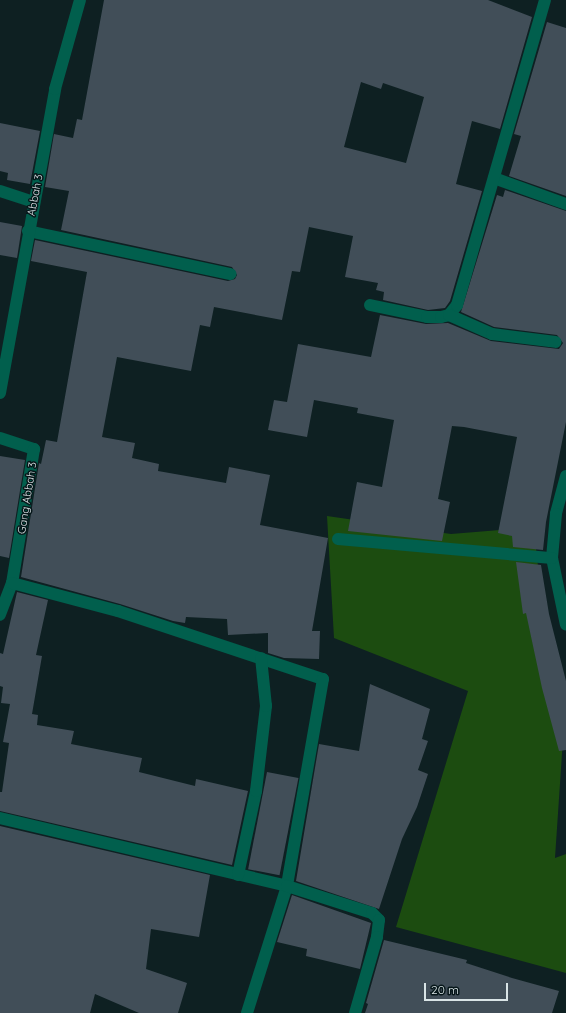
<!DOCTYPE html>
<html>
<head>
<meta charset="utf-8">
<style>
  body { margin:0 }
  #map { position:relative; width:566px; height:1013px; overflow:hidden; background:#0e2022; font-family:Quicksand,sans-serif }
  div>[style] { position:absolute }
  .green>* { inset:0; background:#1c4c10 }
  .building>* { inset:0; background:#414e58; transform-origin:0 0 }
  .minor>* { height:12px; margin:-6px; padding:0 6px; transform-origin:6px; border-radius:6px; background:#015f4d }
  span { translate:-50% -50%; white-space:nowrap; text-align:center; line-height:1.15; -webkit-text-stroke:3px #061619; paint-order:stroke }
  .street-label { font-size:11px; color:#d9e4e6 }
  .scale { position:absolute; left:424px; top:983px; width:84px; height:18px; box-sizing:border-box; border:2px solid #d9e4e6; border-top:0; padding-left:5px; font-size:12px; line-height:14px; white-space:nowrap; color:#d9e4e6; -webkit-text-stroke:3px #061619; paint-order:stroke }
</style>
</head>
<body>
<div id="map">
  <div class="green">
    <div style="clip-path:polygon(327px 516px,451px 534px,500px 530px,536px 548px,544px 619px,565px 709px,555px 858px,566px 854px,566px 973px,396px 927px,468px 691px,334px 638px)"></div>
  </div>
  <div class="building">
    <div style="clip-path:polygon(evenodd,104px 0,488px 0,532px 17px,500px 129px,472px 121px,456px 184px,482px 191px,450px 301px,445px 308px,428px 310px,383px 300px,384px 292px,376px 290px,378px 283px,345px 277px,353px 236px,309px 227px,300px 272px,292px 271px,282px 320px,214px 307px,210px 327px,200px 325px,191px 371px,117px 357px,102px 437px,135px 443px,132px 458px,159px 464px,158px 471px,226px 483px,229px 467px,270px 475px,260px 525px,328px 538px,312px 631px,320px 631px,319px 659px,284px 658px,268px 653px,268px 633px,228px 635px,227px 619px,186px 617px,185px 623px,173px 621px,120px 604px,21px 577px,39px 463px,41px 464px,46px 440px,57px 442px,87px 272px,31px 261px,35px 240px,228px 281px,235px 279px,237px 275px,232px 267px,61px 230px,69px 191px,45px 187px,54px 134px,73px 138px,77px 119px,82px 120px,104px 0,361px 82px,381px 89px,383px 83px,424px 97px,406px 163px,344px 147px,361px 82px)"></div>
    <div style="clip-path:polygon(547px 22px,566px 28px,566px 196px,509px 176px,521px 136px,514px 134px)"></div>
    <div style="clip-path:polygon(0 123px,40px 131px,30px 184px,7px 180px,8px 173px,0 171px)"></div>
    <div style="clip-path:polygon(505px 190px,566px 211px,566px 422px,546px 522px,543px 550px,513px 547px,512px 536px,498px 533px,517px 437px,464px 427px,452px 426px,438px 499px,450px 502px,442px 541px,348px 531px,357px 482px,382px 487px,394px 420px,357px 413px,358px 408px,314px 400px,307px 437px,268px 430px,274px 400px,287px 402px,298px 344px,371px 357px,380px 315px,426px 324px,448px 323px,491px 341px,559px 349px,563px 343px,557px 335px,494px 327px,461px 312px,497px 195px,503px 197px)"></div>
    <div style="clip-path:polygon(0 222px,22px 226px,17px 258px,0 255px)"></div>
    <div style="clip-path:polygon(0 456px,25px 460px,9px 558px,0 556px)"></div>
    <div style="clip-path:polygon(516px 562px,541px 565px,549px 614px,566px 681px,566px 750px,559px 751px,542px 688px,526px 613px,523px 614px)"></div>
    <div style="clip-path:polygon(17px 592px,48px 600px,36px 655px,42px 656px,32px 714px,38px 715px,37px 725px,74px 731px,71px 744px,142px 758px,139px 772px,195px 786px,196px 779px,248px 791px,232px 865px,0 811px,0 792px,2px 792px,9px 743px,3px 742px,10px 704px,1px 703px,3px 687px,0 686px,0 653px,3px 654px)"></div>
    <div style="clip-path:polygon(370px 684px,430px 709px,422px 739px,428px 741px,418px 770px,428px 774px,417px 807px,402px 839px,379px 909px,296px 881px,319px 744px,359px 751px)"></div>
    <div style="left:267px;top:772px;width:32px;height:99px;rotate:11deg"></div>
    <div style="clip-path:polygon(0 826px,210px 875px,199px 937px,151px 929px,146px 969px,187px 983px,178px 1013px,139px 1013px,95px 994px,90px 1013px,0 1013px)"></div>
    <div style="clip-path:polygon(292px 895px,371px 923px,360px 969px,306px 956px,307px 949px,277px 942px)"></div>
    <div style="clip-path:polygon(384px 940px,467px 960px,466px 963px,512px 978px,559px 991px,552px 1013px,365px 1013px,368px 1004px,366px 1003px)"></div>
  </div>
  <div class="minor">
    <div style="left:494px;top:178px;width:77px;rotate:19.9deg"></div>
    <div style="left:0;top:191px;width:36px;rotate:18deg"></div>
    <div style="left:28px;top:231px;width:207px;rotate:12deg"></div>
    <div style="left:370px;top:305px;width:58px;rotate:11.9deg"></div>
    <div style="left:427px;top:317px;width:14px"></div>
    <div style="left:441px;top:317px;width:8px;rotate:-14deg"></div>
    <div style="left:449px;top:315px;width:13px;rotate:-51deg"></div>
    <div style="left:457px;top:305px;width:317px;rotate:-73.9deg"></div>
    <div style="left:449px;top:315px;width:47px;rotate:23.8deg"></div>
    <div style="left:492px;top:334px;width:64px;rotate:7.1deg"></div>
    <div style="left:0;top:393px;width:309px;rotate:-79.7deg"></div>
    <div style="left:55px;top:89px;width:92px;rotate:-74.3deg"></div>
    <div style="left:0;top:438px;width:36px;rotate:18deg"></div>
    <div style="left:34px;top:449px;width:136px;rotate:99.3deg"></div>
    <div style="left:12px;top:583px;width:34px;rotate:111deg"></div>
    <div style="left:566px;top:476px;width:39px;rotate:105deg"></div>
    <div style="left:556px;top:514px;width:44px;rotate:95.2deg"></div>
    <div style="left:552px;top:558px;width:68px;rotate:78.2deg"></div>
    <div style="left:338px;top:539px;width:215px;rotate:5.1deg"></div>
    <div style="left:12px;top:583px;width:110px;rotate:14.8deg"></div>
    <div style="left:118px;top:611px;width:216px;rotate:18.4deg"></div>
    <div style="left:323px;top:679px;width:210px;rotate:99.9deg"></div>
    <div style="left:287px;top:886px;width:133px;rotate:107.5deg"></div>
    <div style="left:0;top:818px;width:295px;rotate:13.3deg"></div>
    <div style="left:287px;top:886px;width:89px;rotate:17.6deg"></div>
    <div style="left:372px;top:913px;width:10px;rotate:45deg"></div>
    <div style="left:379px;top:920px;width:17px;rotate:97deg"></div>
    <div style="left:377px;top:937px;width:79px;rotate:106.1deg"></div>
    <div style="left:238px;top:875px;width:86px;rotate:-77.9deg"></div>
    <div style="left:256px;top:791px;width:86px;rotate:-83.3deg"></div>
    <div style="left:266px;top:706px;width:48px;rotate:-95.9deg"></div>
  </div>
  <div class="street-label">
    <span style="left:35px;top:195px;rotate:-79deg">Abbah 3</span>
    <span style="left:27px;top:498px;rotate:-81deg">Gang Abbah 3</span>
  </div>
  <div class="scale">20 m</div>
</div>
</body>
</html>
